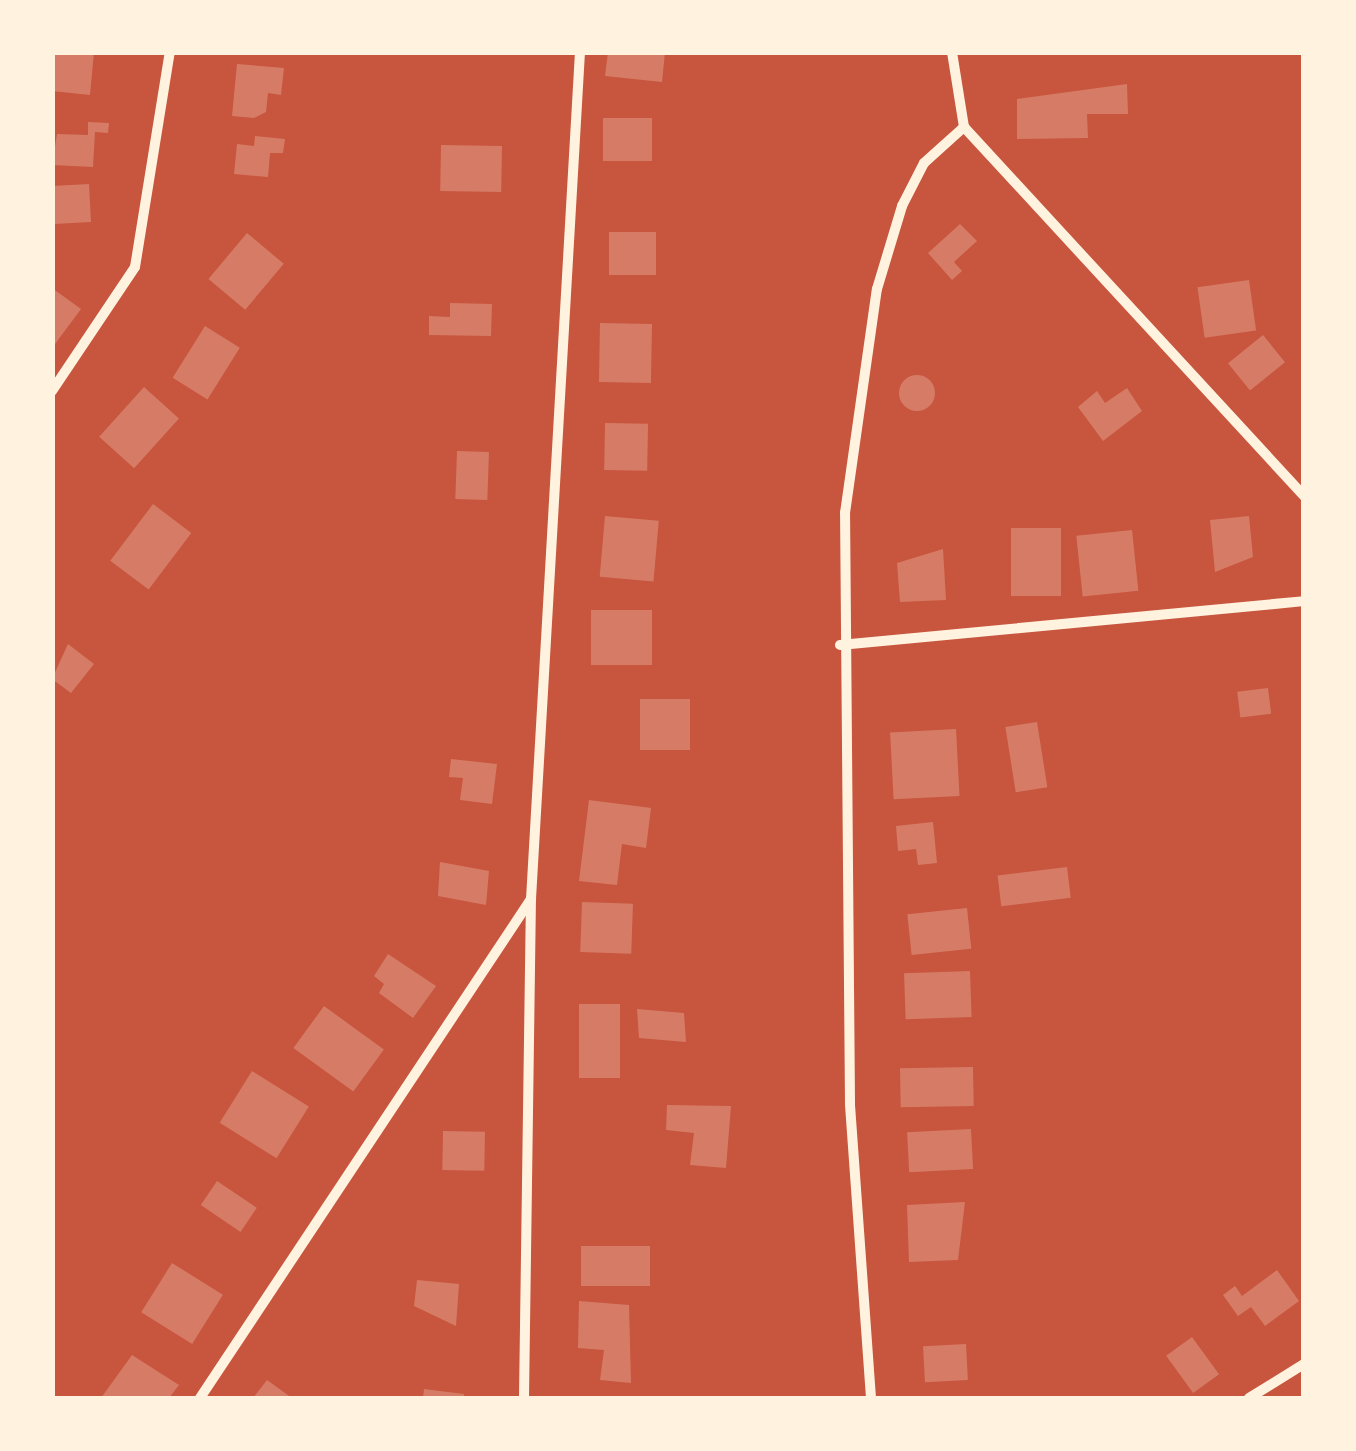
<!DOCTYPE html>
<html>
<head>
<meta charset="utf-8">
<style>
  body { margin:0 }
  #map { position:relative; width:1356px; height:1451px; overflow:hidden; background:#c8553d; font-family:"PT Serif",serif }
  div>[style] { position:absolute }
  .building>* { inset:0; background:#d67c66; transform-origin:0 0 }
  .round { border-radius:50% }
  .minor>* { height:10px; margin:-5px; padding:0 5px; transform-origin:5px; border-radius:5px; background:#fff3e0 }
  span { translate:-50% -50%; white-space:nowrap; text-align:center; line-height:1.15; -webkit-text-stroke:10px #fff3e0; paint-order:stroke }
  .frame { position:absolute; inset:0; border:55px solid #fff3e0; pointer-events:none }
</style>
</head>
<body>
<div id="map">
  <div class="building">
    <div style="clip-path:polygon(52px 52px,94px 52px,90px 95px,52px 91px)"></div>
    <div style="clip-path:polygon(608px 52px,665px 52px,662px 82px,605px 76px)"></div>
    <div style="clip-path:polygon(237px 64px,284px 68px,281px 95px,268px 93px,266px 112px,254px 118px,232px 116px)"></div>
    <div style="clip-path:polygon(1127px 84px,1128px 114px,1087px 114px,1088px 138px,1017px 139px,1017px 99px)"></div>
    <div style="left:603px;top:118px;width:49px;height:43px"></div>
    <div style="clip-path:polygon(88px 122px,109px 123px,108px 133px,95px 132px,93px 167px,52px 165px,57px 134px,88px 135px)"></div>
    <div style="clip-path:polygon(255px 136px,285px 139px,283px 153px,270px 153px,268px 177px,234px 174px,237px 144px,254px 146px)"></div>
    <div style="left:441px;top:145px;width:61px;height:46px;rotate:1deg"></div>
    <div style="left:89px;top:184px;width:38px;height:37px;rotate:87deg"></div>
    <div style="clip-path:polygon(960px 224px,977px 241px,954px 262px,962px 271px,952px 280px,928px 253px)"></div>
    <div style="left:656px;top:232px;width:43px;height:47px;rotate:90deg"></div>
    <div style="left:247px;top:233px;width:48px;height:60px;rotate:40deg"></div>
    <div style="left:1249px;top:280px;width:51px;height:52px;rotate:82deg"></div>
    <div style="clip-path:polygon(52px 288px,81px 309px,55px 344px,52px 342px)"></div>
    <div style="clip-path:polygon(450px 303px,492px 304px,491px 336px,429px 335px,429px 316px,450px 317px)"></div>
    <div style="left:600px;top:323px;width:52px;height:59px;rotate:1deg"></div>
    <div style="left:205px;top:326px;width:41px;height:61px;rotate:32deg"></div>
    <div style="left:1263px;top:335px;width:35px;height:45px;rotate:51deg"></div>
    <div class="round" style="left:899px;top:375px;width:36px;height:36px"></div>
    <div style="left:144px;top:387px;width:47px;height:67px;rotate:42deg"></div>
    <div style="clip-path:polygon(1127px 388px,1142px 411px,1103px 441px,1078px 407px,1097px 391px,1105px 403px)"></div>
    <div style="left:605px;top:423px;width:43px;height:47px;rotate:1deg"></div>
    <div style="left:457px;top:451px;width:32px;height:48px;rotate:2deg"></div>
    <div style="left:153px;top:504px;width:48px;height:71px;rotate:37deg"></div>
    <div style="left:605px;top:516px;width:54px;height:61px;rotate:5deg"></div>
    <div style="clip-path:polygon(1249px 516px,1253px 557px,1215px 572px,1210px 520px)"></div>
    <div style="left:1011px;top:528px;width:50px;height:68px"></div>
    <div style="left:1132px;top:530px;width:61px;height:56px;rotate:84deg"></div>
    <div style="clip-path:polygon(943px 549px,946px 600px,900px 602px,897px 563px)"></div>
    <div style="left:591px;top:610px;width:61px;height:55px"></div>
    <div style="clip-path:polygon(68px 644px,94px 664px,71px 693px,52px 679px)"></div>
    <div style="left:1268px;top:688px;width:26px;height:31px;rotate:83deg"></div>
    <div style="left:640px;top:699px;width:50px;height:51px"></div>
    <div style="left:1037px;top:722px;width:66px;height:32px;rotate:81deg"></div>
    <div style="left:956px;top:729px;width:67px;height:66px;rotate:87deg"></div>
    <div style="clip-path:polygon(451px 759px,497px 764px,492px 804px,460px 800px,463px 778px,449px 777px)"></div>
    <div style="clip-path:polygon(589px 800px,651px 808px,646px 848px,622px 844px,617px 885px,579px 881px)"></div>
    <div style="clip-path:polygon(933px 822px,937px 863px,918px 865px,916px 849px,898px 851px,896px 826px)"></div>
    <div style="clip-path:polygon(440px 862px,489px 871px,486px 905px,438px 896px)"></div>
    <div style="left:1067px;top:867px;width:31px;height:70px;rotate:83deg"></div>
    <div style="left:582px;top:902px;width:51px;height:50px;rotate:2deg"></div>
    <div style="left:967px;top:908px;width:41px;height:60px;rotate:84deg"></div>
    <div style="clip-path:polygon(388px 954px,436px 986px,413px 1018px,379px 993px,384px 984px,374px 976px)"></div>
    <div style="left:970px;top:971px;width:46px;height:66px;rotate:88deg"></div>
    <div style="left:579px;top:1004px;width:41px;height:74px"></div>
    <div style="left:324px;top:1006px;width:74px;height:52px;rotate:36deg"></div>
    <div style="clip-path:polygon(637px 1009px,684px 1013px,686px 1042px,639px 1038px)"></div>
    <div style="left:973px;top:1067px;width:39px;height:73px;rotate:89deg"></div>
    <div style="left:252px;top:1071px;width:67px;height:61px;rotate:32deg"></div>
    <div style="clip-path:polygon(667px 1105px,731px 1106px,726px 1168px,690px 1165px,694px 1133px,666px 1130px)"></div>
    <div style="left:971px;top:1129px;width:40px;height:64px;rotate:87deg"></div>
    <div style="left:443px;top:1131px;width:42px;height:39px;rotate:1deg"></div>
    <div style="left:217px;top:1181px;width:48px;height:29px;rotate:34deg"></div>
    <div style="clip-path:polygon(965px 1202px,958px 1260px,909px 1262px,907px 1205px)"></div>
    <div style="left:581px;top:1246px;width:69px;height:40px"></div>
    <div style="left:172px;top:1263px;width:60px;height:58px;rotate:32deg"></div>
    <div style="clip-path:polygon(1277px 1270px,1299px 1301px,1265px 1326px,1251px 1307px,1238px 1316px,1223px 1295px,1235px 1286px,1242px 1296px)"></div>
    <div style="clip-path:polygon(417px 1280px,459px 1284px,456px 1326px,414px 1306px)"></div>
    <div style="clip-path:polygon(579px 1301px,629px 1305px,631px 1383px,600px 1380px,604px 1350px,578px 1348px)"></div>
    <div style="left:1192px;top:1337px;width:46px;height:32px;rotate:54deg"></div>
    <div style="left:966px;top:1344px;width:36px;height:43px;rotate:87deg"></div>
    <div style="clip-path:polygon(132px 1355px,179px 1385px,169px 1398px,101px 1398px)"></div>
    <div style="clip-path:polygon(267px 1380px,292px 1398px,253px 1398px)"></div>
    <div style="clip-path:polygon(424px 1389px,464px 1394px,464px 1398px,423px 1398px)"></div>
  </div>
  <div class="minor">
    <div style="left:964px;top:127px;width:502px;rotate:47.34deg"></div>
    <div style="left:52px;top:391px;width:149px;rotate:-56.2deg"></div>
    <div style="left:135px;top:267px;width:218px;rotate:-80.8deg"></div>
    <div style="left:840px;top:645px;width:466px;rotate:-5.4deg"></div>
    <div style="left:200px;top:1398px;width:599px;rotate:-56.44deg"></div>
    <div style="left:524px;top:1398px;width:499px;rotate:-89.2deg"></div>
    <div style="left:531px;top:899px;width:848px;rotate:-86.69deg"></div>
    <div style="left:871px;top:1398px;width:295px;rotate:-94.1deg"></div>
    <div style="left:850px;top:1104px;width:591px;rotate:-90.48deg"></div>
    <div style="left:845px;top:513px;width:226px;rotate:-81.9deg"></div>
    <div style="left:877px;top:289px;width:87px;rotate:-73.2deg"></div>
    <div style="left:902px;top:206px;width:48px;rotate:-62.9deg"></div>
    <div style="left:924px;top:163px;width:54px;rotate:-42deg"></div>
    <div style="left:964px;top:127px;width:76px;rotate:-99.1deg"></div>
    <div style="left:1249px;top:1398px;width:65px;rotate:-31.7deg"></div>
  </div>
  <div class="frame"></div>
</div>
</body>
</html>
